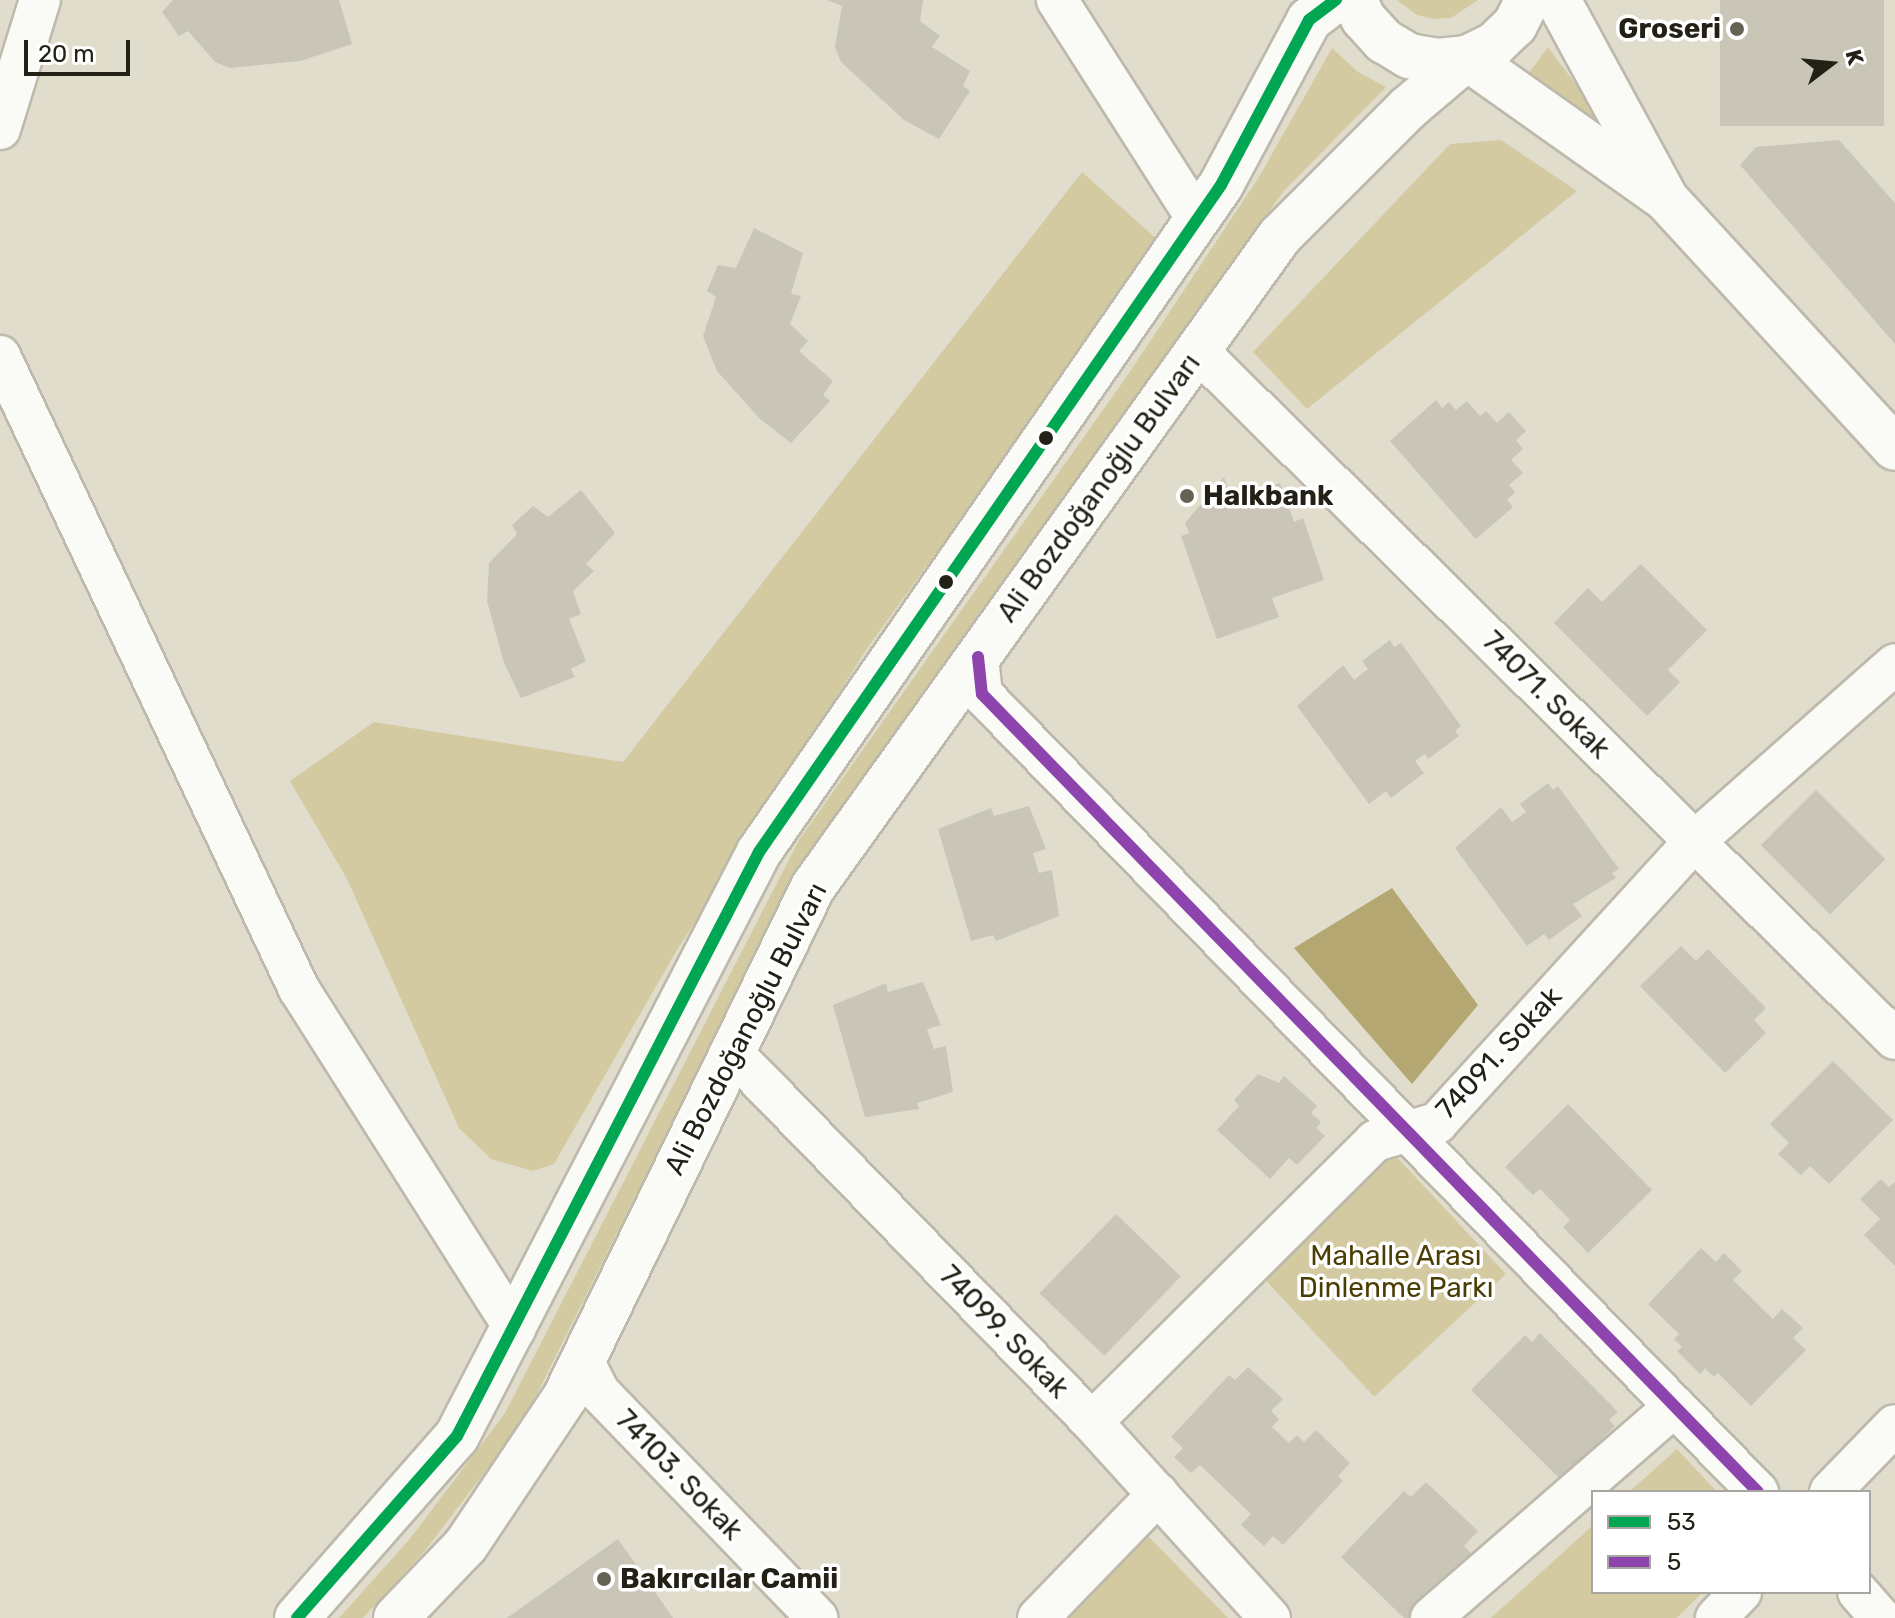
<!DOCTYPE html>
<html>
<head>
<meta charset="utf-8">
<style>
  body { margin:0 }
  #map { position:relative; width:1895px; height:1618px; overflow:hidden; background:#e1ddcc; font-family:Rubik,sans-serif }
  div>[style] { position:absolute }
  .green>* { inset:0; background:#d4caa1; transform-origin:0 0 }
  .water>* { inset:0; background:#b4a772 }
  .building>* { inset:0; background:#c9c6b8; transform-origin:0 0 }
  .roads { filter:drop-shadow(2px 0 #bdb9ab) drop-shadow(-2px 0 #bdb9ab) drop-shadow(0 2px #bdb9ab) drop-shadow(0 -2px #bdb9ab) }
  .street>* { height:40px; margin:-20px; padding:0 20px; transform-origin:20px; border-radius:20px; background:#fafaf7 }
  .secondary>* { height:44px; margin:-22px; padding:0 22px; transform-origin:22px; border-radius:22px; background:#fafaf7 }
  .primary>* { height:44px; margin:-22px; padding:0 22px; transform-origin:22px; border-radius:22px; background:#fafaf7 }
  .bus-1>* { height:12px; margin:-6px; padding:0 6px; transform-origin:6px; border-radius:6px; background:#00a651 }
  .bus-2>* { height:12px; margin:-6px; padding:0 6px; transform-origin:6px; border-radius:6px; background:#8e44ad }
  .dots>* { width:22px; height:22px; translate:-50% -50%; box-sizing:border-box; border:4px solid #fff; border-radius:50% }
  span { translate:-50% -50%; white-space:nowrap; text-align:center; line-height:1.15; -webkit-text-stroke:7px #fff; paint-order:stroke }
  .poi-label { font-size:28px; color:#232115; font-weight:700 }
  .right { translate:-100% -50%; text-align:right }
  .left { translate:0 -50%; text-align:left }
  .street-label { font-size:28px; color:#232115 }
  .park-label { font-size:28px; color:#4a3e04 }
  .legend { position:absolute; left:1591px; top:1490px; width:280px; height:104px; box-sizing:border-box; background:#fff; border:2px solid #a7a6a1; margin:0; padding:10px 14px; list-style:none; font-size:24px; color:#232115 }
  .legend li { display:flex; align-items:center; gap:16px; height:40px }
  .legend b { width:40px; border:2px solid #a7a6a1 }
  .north { position:absolute; left:1791px; top:24px; width:80px; height:80px; -webkit-text-stroke:6px #fff; paint-order:stroke; rotate:74deg; font-size:22px; font-weight:700; line-height:32px; text-align:center; color:#232115 }
  .north::after { content:''; display:block; margin:auto; width:28px; height:36px; background:#232115; clip-path:polygon(50% 0,100% 100%,50% 72%,0 100%) }
  .scale { position:absolute; left:24px; top:40px; width:106px; height:36px; box-sizing:border-box; border:4px solid #232115; border-top:0; padding-left:10px; font-size:24px; line-height:28px; white-space:nowrap; color:#232115; -webkit-text-stroke:6px #fff; paint-order:stroke }
</style>
</head>
<body>
<div id="map">
  <div class="green">
    <div style="clip-path:polygon(1397px 0,1478px 0,1451px 18px,1434px 19px,1417px 15px)"></div>
    <div style="clip-path:polygon(1548px 47px,1635px 164px,1525px 78px)"></div>
    <div style="clip-path:polygon(1332px 48px,1358px 72px,1386px 87px,1283px 192px,814px 852px,711px 1044px,523px 1422px,424px 1552px,363px 1618px,339px 1618px,409px 1540px,505px 1413px,799px 840px,1127px 376px,1259px 177px)"></div>
    <div style="clip-path:polygon(1501px 140px,1577px 191px,1307px 409px,1253px 352px,1450px 144px)"></div>
    <div style="clip-path:polygon(1082px 172px,1160px 242px,866px 650px,674px 955px,554px 1164px,533px 1171px,491px 1159px,459px 1128px,347px 879px,290px 781px,374px 722px,623px 762px)"></div>
    <div style="left:1394px;top:1154px;width:164px;height:180px;rotate:47deg"></div>
    <div style="clip-path:polygon(1677px 1449px,1717px 1492px,1629px 1492px)"></div>
    <div style="clip-path:polygon(1593px 1525px,1593px 1592px,1703px 1592px,1677px 1618px,1491px 1618px)"></div>
    <div style="clip-path:polygon(1148px 1536px,1228px 1618px,1062px 1618px)"></div>
  </div>
  <div class="water">
    <div style="clip-path:polygon(1392px 888px,1478px 1005px,1412px 1084px,1294px 948px)"></div>
  </div>
  <div class="building">
    <div style="clip-path:polygon(173px 0,339px 0,352px 44px,300px 61px,230px 68px,215px 62px,188px 31px,179px 36px,162px 12px)"></div>
    <div style="clip-path:polygon(827px 0,923px 0,920px 21px,940px 36px,932px 47px,970px 71px,963px 86px,970px 91px,939px 139px,904px 120px,841px 62px,835px 47px,842px 6px)"></div>
    <div style="left:1720px;top:0;width:164px;height:126px"></div>
    <div style="clip-path:polygon(1839px 140px,1895px 203px,1895px 344px,1740px 165px,1756px 147px)"></div>
    <div style="clip-path:polygon(754px 228px,803px 253px,791px 294px,801px 296px,790px 324px,808px 341px,799px 351px,833px 381px,823px 395px,830px 401px,791px 443px,760px 419px,717px 371px,703px 336px,716px 297px,707px 291px,718px 265px,736px 268px)"></div>
    <div style="clip-path:polygon(1436px 400px,1442px 408px,1449px 402px,1456px 410px,1467px 401px,1480px 416px,1486px 411px,1497px 423px,1509px 412px,1526px 431px,1516px 440px,1523px 449px,1511px 460px,1523px 473px,1509px 485px,1515px 492px,1507px 500px,1513px 507px,1476px 539px,1390px 441px)"></div>
    <div style="clip-path:polygon(1224px 477px,1231px 499px,1280px 483px,1294px 522px,1303px 518px,1324px 580px,1272px 598px,1279px 617px,1217px 639px,1181px 536px,1189px 533px,1185px 523px)"></div>
    <div style="clip-path:polygon(581px 490px,615px 533px,586px 564px,594px 571px,573px 591px,581px 614px,569px 619px,586px 661px,571px 669px,575px 677px,521px 698px,504px 663px,487px 601px,489px 563px,517px 534px,512px 525px,533px 506px,548px 517px)"></div>
    <div style="clip-path:polygon(1641px 564px,1707px 630px,1668px 670px,1680px 682px,1647px 716px,1554px 623px,1588px 588px,1602px 602px)"></div>
    <div style="clip-path:polygon(1390px 640px,1394px 647px,1401px 643px,1461px 726px,1455px 731px,1459px 736px,1428px 759px,1425px 754px,1415px 761px,1424px 773px,1391px 798px,1386px 791px,1369px 804px,1297px 706px,1343px 665px,1354px 680px,1368px 669px,1362px 661px)"></div>
    <div style="clip-path:polygon(1548px 783px,1553px 790px,1558px 786px,1619px 869px,1612px 873px,1616px 878px,1573px 904px,1582px 916px,1549px 940px,1544px 934px,1527px 946px,1455px 848px,1501px 807px,1512px 822px,1526px 812px,1520px 804px)"></div>
    <div style="left:1816px;top:790px;width:98px;height:78px;rotate:45deg"></div>
    <div style="clip-path:polygon(1029px 806px,1046px 849px,1033px 853px,1039px 873px,1052px 870px,1059px 916px,996px 941px,993px 935px,971px 941px,938px 829px,991px 808px,994px 816px)"></div>
    <div style="clip-path:polygon(1681px 946px,1696px 961px,1708px 949px,1766px 1008px,1754px 1020px,1766px 1033px,1725px 1073px,1640px 986px)"></div>
    <div style="clip-path:polygon(923px 982px,941px 1025px,927px 1029px,934px 1049px,946px 1046px,953px 1092px,917px 1103px,919px 1109px,865px 1117px,833px 1005px,886px 983px,888px 992px)"></div>
    <div style="clip-path:polygon(1833px 1061px,1893px 1120px,1829px 1184px,1810px 1166px,1801px 1175px,1778px 1154px,1789px 1143px,1770px 1124px)"></div>
    <div style="clip-path:polygon(1258px 1074px,1279px 1083px,1284px 1076px,1317px 1106px,1311px 1113px,1321px 1122px,1316px 1128px,1325px 1136px,1297px 1165px,1289px 1158px,1270px 1179px,1217px 1130px,1239px 1106px,1234px 1100px)"></div>
    <div style="clip-path:polygon(1568px 1104px,1652px 1190px,1588px 1253px,1563px 1227px,1570px 1220px,1540px 1189px,1533px 1195px,1505px 1167px)"></div>
    <div style="clip-path:polygon(1881px 1179px,1889px 1187px,1895px 1182px,1895px 1266px,1864px 1235px,1880px 1219px,1860px 1199px)"></div>
    <div style="left:1116px;top:1214px;width:90px;height:110px;rotate:44deg"></div>
    <div style="clip-path:polygon(1701px 1248px,1716px 1262px,1724px 1253px,1742px 1271px,1733px 1280px,1773px 1319px,1782px 1309px,1803px 1328px,1793px 1338px,1806px 1350px,1751px 1406px,1718px 1373px,1714px 1377px,1705px 1368px,1700px 1374px,1677px 1351px,1682px 1347px,1674px 1339px,1679px 1334px,1648px 1304px)"></div>
    <div style="clip-path:polygon(1540px 1333px,1618px 1412px,1609px 1420px,1615px 1426px,1561px 1480px,1471px 1390px,1525px 1335px,1532px 1342px)"></div>
    <div style="clip-path:polygon(1248px 1367px,1283px 1399px,1271px 1411px,1279px 1419px,1272px 1427px,1289px 1443px,1297px 1435px,1304px 1442px,1316px 1430px,1350px 1463px,1338px 1476px,1343px 1481px,1283px 1545px,1273px 1536px,1264px 1546px,1241px 1525px,1251px 1514px,1200px 1465px,1191px 1473px,1174px 1457px,1183px 1448px,1171px 1437px,1229px 1375px,1235px 1380px)"></div>
    <div style="clip-path:polygon(1426px 1482px,1478px 1531px,1464px 1546px,1476px 1558px,1419px 1618px,1404px 1618px,1341px 1557px,1404px 1491px,1411px 1497px)"></div>
    <div style="clip-path:polygon(618px 1539px,673px 1618px,507px 1618px)"></div>
  </div>
  <div class="roads">
    <div class="street">
      <div style="left:1057px;top:0;width:260px;rotate:57.4deg"></div>
      <div style="left:0;top:129px;width:135px;rotate:-72.8deg"></div>
      <div style="left:1198px;top:351px;width:979px;rotate:44.63deg"></div>
      <div style="left:0;top:356px;width:700px;rotate:64.72deg"></div>
      <div style="left:299px;top:989px;width:403px;rotate:57.6deg"></div>
      <div style="left:978px;top:657px;width:37px;rotate:84deg"></div>
      <div style="left:982px;top:694px;width:1113px;rotate:45.8deg"></div>
      <div style="left:732px;top:1052px;width:516px;rotate:45.78deg"></div>
      <div style="left:1092px;top:1422px;width:265px;rotate:47.8deg"></div>
      <div style="left:583px;top:1360px;width:37px;rotate:63deg"></div>
      <div style="left:600px;top:1393px;width:313px;rotate:46deg"></div>
      <div style="left:1092px;top:1422px;width:399px;rotate:-44.8deg"></div>
      <div style="left:1375px;top:1141px;width:65px;rotate:-16.2deg"></div>
      <div style="left:1437px;top:1123px;width:381px;rotate:-47.6deg"></div>
      <div style="left:1694px;top:842px;width:268px;rotate:-41.5deg"></div>
      <div style="left:1830px;top:1492px;width:93px;rotate:-45.9deg"></div>
      <div style="left:1858px;top:1592px;width:35px;rotate:49deg"></div>
      <div style="left:1038px;top:1618px;width:173px;rotate:-45.9deg"></div>
      <div style="left:1431px;top:1618px;width:323px;rotate:-41deg"></div>
      <div style="left:1716px;top:1618px;width:36px;rotate:-46deg"></div>
    </div>
    <div class="secondary">
      <div style="left:1558px;top:0;width:220px;rotate:61.5deg"></div>
      <div style="left:1467px;top:58px;width:244px;rotate:35.3deg"></div>
      <div style="left:1666px;top:199px;width:338px;rotate:47.4deg"></div>
    </div>
    <div class="primary">
      <div style="left:1355px;top:0;width:20px;rotate:66deg"></div>
      <div style="left:1363px;top:18px;width:31px;rotate:48deg"></div>
      <div style="left:1384px;top:41px;width:29px;rotate:31deg"></div>
      <div style="left:1409px;top:56px;width:29px;rotate:10deg"></div>
      <div style="left:1438px;top:61px;width:29px;rotate:-6deg"></div>
      <div style="left:1467px;top:58px;width:30px;rotate:-26deg"></div>
      <div style="left:1494px;top:45px;width:29px;rotate:-44deg"></div>
      <div style="left:1515px;top:25px;width:28px;rotate:-63deg"></div>
      <div style="left:297px;top:1618px;width:242px;rotate:-48.7deg"></div>
      <div style="left:457px;top:1436px;width:657px;rotate:-62.66deg"></div>
      <div style="left:759px;top:852px;width:811px;rotate:-55.29deg"></div>
      <div style="left:1221px;top:185px;width:187px;rotate:-61.9deg"></div>
      <div style="left:1309px;top:20px;width:34px;rotate:-37deg"></div>
      <div style="left:396px;top:1618px;width:101px;rotate:-46.2deg"></div>
      <div style="left:466px;top:1545px;width:178px;rotate:-56.2deg"></div>
      <div style="left:565px;top:1397px;width:567px;rotate:-64.07deg"></div>
      <div style="left:813px;top:887px;width:801px;rotate:-54.35deg"></div>
      <div style="left:1280px;top:236px;width:181px;rotate:-45deg"></div>
      <div style="left:1408px;top:108px;width:77px;rotate:-40.3deg"></div>
    </div>
  </div>
  <div class="bus-1">
    <div style="left:297px;top:1618px;width:242px;rotate:-48.7deg"></div>
    <div style="left:457px;top:1436px;width:657px;rotate:-62.66deg"></div>
    <div style="left:759px;top:852px;width:811px;rotate:-55.29deg"></div>
    <div style="left:1221px;top:185px;width:187px;rotate:-61.9deg"></div>
    <div style="left:1309px;top:20px;width:34px;rotate:-37deg"></div>
  </div>
  <div class="bus-2">
    <div style="left:978px;top:657px;width:37px;rotate:84deg"></div>
    <div style="left:982px;top:694px;width:1113px;rotate:45.8deg"></div>
  </div>
  <div class="dots">
    <div style="left:1737px;top:29px;background:#666355"></div>
    <div style="left:1046px;top:438px;background:#232115"></div>
    <div style="left:1187px;top:496px;background:#666355"></div>
    <div style="left:946px;top:582px;background:#232115"></div>
    <div style="left:604px;top:1579px;background:#666355"></div>
  </div>
  <div class="poi-label">
    <span class="right" style="left:1721px;top:29px">Groseri</span>
    <span class="left" style="left:1203px;top:496px">Halkbank</span>
    <span class="left" style="left:620px;top:1579px">Bakırcılar Camii</span>
  </div>
  <div class="street-label">
    <span style="left:1099px;top:488px;rotate:-54deg">Ali Bozdoğanoğlu Bulvarı</span>
    <span style="left:1546px;top:695px;rotate:45deg">74071. Sokak</span>
    <span style="left:746px;top:1029px;rotate:-63deg">Ali Bozdoğanoğlu Bulvarı</span>
    <span style="left:1499px;top:1053px;rotate:-47deg">74091. Sokak</span>
    <span style="left:1004px;top:1332px;rotate:46deg">74099. Sokak</span>
    <span style="left:679px;top:1475px;rotate:46deg">74103. Sokak</span>
  </div>
  <div class="park-label">
    <span style="left:1396px;top:1272px">Mahalle Arası<br>Dinlenme Parkı</span>
  </div>
  <ul class="legend">
  <li><b style="height:10px;background:#00a651"></b>53</li>
  <li><b style="height:10px;background:#8e44ad"></b>5</li>
  </ul>
  <div class="north">K</div>
  <div class="scale">20 m</div>
</div>
</body>
</html>
